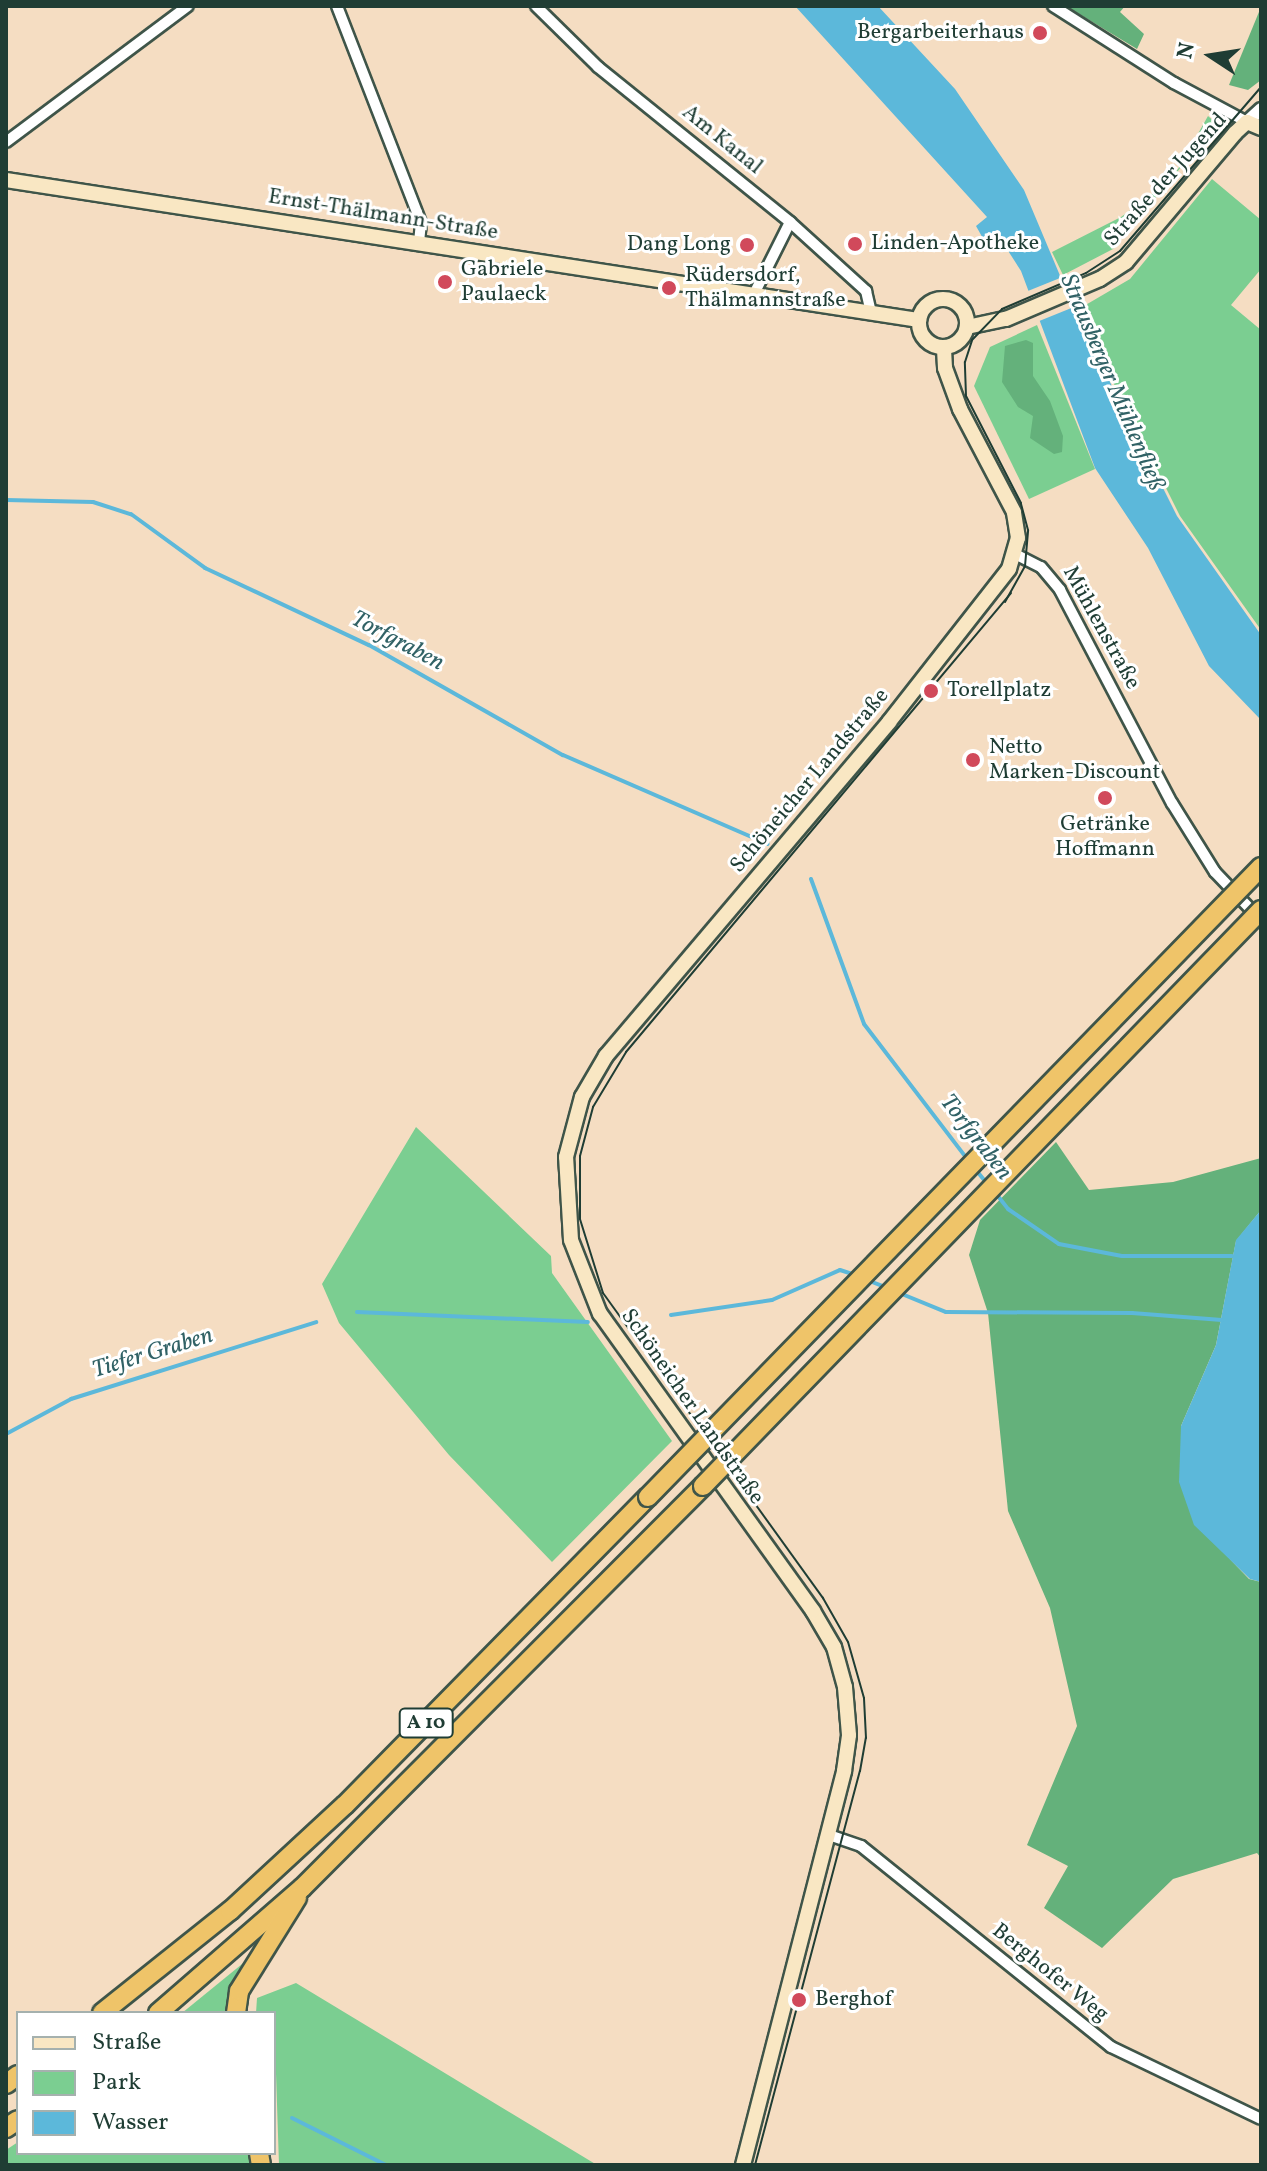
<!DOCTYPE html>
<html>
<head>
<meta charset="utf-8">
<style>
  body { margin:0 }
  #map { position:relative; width:1267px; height:2171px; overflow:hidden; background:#f5ddc2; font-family:Vollkorn,serif }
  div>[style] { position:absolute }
  .green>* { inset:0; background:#7bce91 }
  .forest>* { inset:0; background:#64b17b }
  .water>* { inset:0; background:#5cb8da }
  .pier>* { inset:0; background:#f5ddc2; transform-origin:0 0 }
  .stream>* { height:4px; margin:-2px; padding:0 2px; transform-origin:2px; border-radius:2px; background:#5cb8da }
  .roads { filter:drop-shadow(2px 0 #3f5549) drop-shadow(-2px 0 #3f5549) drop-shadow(0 2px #3f5549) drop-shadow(0 -2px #3f5549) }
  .minor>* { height:10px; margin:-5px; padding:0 5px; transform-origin:5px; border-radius:5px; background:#fff }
  .tertiary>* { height:12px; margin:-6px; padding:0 6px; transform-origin:6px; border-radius:6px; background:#fff }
  .secondary>* { height:14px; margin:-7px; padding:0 7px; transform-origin:7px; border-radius:7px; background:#f9e7c3 }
  .secondary>.ring { margin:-7px; padding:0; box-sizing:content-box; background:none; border:14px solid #f9e7c3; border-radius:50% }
  .motorway>* { height:18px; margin:-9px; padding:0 9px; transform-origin:9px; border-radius:9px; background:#efc469 }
  .tram>* { height:2px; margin:-1px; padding:0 1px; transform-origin:1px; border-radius:1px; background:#1f3d34 }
  .bridges { filter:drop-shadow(2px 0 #3f5549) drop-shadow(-2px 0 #3f5549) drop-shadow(0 2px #3f5549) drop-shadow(0 -2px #3f5549) }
  .motorway-bridge>* { height:18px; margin:-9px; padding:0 9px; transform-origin:9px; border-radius:9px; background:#efc469 }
  .dots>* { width:22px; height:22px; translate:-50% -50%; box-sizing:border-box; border:4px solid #fff; border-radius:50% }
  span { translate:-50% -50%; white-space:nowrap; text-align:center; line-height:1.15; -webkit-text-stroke:6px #fff; paint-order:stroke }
  .shield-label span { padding:2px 6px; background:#fff; border:2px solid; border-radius:6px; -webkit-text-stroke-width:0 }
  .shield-label { font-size:20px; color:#1f3d34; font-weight:700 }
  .poi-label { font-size:22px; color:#1f3d34 }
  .right { translate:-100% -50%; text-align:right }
  .left { translate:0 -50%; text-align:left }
  .street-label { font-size:22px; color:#1f3d34 }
  .water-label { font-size:24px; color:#316266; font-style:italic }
  .frame { position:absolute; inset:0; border:8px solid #1f3d34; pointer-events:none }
  .legend { position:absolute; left:16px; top:2011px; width:260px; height:144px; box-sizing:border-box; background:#fff; border:2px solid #a5b1ae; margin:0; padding:10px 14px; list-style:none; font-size:24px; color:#1f3d34 }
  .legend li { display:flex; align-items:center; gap:16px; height:40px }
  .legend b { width:40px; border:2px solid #a5b1ae }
  .north { position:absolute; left:1171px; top:16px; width:80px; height:80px; -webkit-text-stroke:6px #fff; paint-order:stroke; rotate:282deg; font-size:22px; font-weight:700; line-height:32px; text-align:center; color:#1f3d34 }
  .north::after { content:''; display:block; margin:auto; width:28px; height:36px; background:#1f3d34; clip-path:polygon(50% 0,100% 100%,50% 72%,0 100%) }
</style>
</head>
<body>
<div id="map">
  <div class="green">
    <div style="clip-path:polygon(1208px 116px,1217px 124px,1113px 249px,1063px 275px,1052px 252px,1121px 217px,1160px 188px,1178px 169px)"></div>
    <div style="clip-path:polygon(1212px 179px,1261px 220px,1261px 269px,1231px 305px,1261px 330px,1261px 630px,1180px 516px,1077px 310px,1130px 279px)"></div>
    <div style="clip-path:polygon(1037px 325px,1095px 469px,1029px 499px,974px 386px,990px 347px)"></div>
    <div style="clip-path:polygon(416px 1127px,551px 1256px,552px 1273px,672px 1441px,552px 1562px,449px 1455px,339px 1323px,322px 1284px)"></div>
    <div style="clip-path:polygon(247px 1960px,229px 2013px,182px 2013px)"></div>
    <div style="clip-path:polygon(296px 1983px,597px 2165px,279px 2165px,274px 2013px,256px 2013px,257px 1998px)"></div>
    <div style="clip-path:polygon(18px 2142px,18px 2153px,248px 2153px,250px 2165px,6px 2165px,6px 2150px)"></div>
  </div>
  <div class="forest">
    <div style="clip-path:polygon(1066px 6px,1125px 6px,1120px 12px,1144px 34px,1137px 49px)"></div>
    <div style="clip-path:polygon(1261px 7px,1261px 80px,1248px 90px,1229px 85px)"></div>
    <div style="clip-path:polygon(1026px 340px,1033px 343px,1033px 376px,1050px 401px,1063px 436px,1062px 452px,1054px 454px,1030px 438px,1033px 416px,1018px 407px,1002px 382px,1005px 346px)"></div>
    <div style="clip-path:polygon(1056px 1142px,1089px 1190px,1173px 1182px,1261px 1158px,1261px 1210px,1236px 1241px,1216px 1345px,1181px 1426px,1224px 1553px,1249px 1579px,1261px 1582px,1261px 1858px,1257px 1853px,1173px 1879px,1102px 1948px,1044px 1908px,1068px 1866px,1027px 1845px,1077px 1726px,1050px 1608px,1008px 1511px,988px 1313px,969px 1255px,980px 1220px)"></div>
  </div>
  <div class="water">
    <div style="clip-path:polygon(795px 6px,878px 6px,955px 89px,1024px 190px,1077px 316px,1177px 516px,1261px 635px,1261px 720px,1209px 666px,1148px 548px,1095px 468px,1021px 271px,998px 235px,985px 242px,976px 226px,987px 217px)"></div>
    <div style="clip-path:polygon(1261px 1210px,1261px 1582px,1250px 1579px,1194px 1525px,1179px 1482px,1181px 1426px,1216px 1345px,1236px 1240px)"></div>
  </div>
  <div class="pier">
    <div style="left:1065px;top:276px;width:32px;height:44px;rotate:68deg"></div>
  </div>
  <div class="stream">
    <div style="left:6px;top:500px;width:87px;rotate:1.3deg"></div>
    <div style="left:93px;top:502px;width:40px;rotate:18deg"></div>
    <div style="left:131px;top:514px;width:92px;rotate:36.1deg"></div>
    <div style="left:205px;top:568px;width:181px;rotate:25.2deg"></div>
    <div style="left:369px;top:645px;width:223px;rotate:29.6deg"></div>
    <div style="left:563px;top:755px;width:223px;rotate:23.5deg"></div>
    <div style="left:811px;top:879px;width:154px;rotate:69.9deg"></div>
    <div style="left:864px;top:1024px;width:171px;rotate:52.6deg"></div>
    <div style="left:976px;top:1170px;width:19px;rotate:51deg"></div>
    <div style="left:994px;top:1191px;width:23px;rotate:52deg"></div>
    <div style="left:1008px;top:1209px;width:62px;rotate:34.5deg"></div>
    <div style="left:1059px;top:1244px;width:64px;rotate:10.8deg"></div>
    <div style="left:1122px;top:1256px;width:110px"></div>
    <div style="left:867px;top:1280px;width:19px;rotate:21deg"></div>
    <div style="left:897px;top:1292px;width:53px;rotate:22.2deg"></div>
    <div style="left:946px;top:1312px;width:186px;rotate:0.3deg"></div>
    <div style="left:1132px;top:1313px;width:90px;rotate:4.4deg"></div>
    <div style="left:357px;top:1312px;width:231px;rotate:2.5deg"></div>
    <div style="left:671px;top:1315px;width:102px;rotate:-8.4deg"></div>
    <div style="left:772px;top:1300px;width:74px;rotate:-23.8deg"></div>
    <div style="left:840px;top:1270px;width:16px;rotate:18deg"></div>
    <div style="left:6px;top:1434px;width:74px;rotate:-28.3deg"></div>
    <div style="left:71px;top:1399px;width:257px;rotate:-17.4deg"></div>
    <div style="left:292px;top:2118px;width:105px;rotate:26.6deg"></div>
  </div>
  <div class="roads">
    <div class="minor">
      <div style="left:337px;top:6px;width:233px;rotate:68.8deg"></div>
      <div style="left:421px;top:223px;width:20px;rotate:96deg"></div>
      <div style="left:536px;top:6px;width:87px;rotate:44.5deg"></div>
      <div style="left:598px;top:67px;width:247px;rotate:38.9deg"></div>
      <div style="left:790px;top:222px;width:103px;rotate:42.2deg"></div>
      <div style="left:866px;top:291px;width:22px;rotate:77deg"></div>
      <div style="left:1053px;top:6px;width:143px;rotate:32.5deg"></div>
      <div style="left:1174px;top:83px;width:83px;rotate:28.1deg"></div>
      <div style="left:6px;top:142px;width:227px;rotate:-36.8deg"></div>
      <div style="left:754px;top:294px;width:80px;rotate:-63.4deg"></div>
      <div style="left:1015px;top:554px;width:29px;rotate:27deg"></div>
      <div style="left:1041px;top:567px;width:30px;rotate:50deg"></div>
      <div style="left:1060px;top:590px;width:241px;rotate:62.3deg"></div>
      <div style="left:1172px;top:803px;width:81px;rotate:58.1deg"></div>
      <div style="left:1215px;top:872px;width:61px;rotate:46.3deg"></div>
      <div style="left:829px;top:1835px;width:34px;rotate:19deg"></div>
      <div style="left:861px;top:1846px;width:321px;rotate:38.8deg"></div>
      <div style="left:1111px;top:2047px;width:166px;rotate:25.6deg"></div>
    </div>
    <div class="tertiary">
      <div style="left:1247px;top:122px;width:19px;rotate:-43deg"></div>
    </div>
    <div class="secondary">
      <div style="left:6px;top:180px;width:924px;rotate:8.72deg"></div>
      <div class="ring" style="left:919px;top:299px;width:34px;height:34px"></div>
      <div style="left:967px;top:327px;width:40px;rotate:-12deg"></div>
      <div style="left:1006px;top:319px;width:102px;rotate:-23.1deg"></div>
      <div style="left:1100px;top:279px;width:31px;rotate:-33deg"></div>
      <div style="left:1126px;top:262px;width:169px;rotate:-49.8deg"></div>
      <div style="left:1235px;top:133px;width:16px;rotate:-43deg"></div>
      <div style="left:1247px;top:122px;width:15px;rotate:23deg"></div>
      <div style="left:743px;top:2165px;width:407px;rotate:-75.6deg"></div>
      <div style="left:844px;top:1771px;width:36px;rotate:-82deg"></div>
      <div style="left:849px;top:1735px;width:48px;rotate:-94.8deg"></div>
      <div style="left:845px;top:1687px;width:41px;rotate:-105.4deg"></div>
      <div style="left:834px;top:1647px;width:42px;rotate:-120.3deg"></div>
      <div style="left:813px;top:1611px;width:365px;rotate:-125.6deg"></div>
      <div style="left:600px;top:1314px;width:79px;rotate:-111.4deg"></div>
      <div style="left:571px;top:1240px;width:83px;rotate:-93.4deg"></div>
      <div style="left:566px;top:1157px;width:62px;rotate:-75.1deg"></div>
      <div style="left:582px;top:1097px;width:48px;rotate:-59.7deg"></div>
      <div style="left:606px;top:1056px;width:438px;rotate:-49.7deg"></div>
      <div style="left:889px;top:722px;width:194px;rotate:-51.9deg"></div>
      <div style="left:1009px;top:569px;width:32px;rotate:-74deg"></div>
      <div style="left:1018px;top:538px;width:26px;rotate:-99deg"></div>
      <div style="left:1014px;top:512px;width:116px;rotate:-117.7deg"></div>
      <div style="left:960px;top:409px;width:44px;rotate:-110.1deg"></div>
      <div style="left:945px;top:368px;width:20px;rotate:-93deg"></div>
    </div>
    <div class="motorway">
      <div style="left:102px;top:2013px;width:164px;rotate:-38.6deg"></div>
      <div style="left:230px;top:1911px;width:156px;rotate:-42.7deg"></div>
      <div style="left:345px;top:1805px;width:432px;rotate:-45.5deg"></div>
      <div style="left:158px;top:2013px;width:191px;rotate:-41deg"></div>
      <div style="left:302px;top:1888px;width:568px;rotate:-45.07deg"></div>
      <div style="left:236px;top:2013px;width:22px;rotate:-82deg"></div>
      <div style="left:239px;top:1991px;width:110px;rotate:-58.1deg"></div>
      <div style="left:6px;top:2084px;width:15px;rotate:-37deg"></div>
      <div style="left:6px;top:2128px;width:14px;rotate:-34deg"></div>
      <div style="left:259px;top:2153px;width:12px;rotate:81deg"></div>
    </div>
  </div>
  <div class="tram">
    <div style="left:1005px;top:602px;width:41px;rotate:-60.9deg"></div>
    <div style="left:1025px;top:566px;width:36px;rotate:-85deg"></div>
    <div style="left:1028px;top:530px;width:28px;rotate:-105deg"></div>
    <div style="left:1021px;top:503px;width:120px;rotate:-117.2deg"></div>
    <div style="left:966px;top:396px;width:34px;rotate:-92deg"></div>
    <div style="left:965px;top:362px;width:23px;rotate:-72deg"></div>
    <div style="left:972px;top:340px;width:43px;rotate:-45.9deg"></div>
    <div style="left:1002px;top:309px;width:91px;rotate:-23.2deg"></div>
    <div style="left:1086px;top:273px;width:40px;rotate:-32.9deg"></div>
    <div style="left:1120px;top:251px;width:216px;rotate:-49.3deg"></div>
    <div style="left:755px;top:2165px;width:408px;rotate:-75.1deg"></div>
    <div style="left:860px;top:1771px;width:34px;rotate:-80deg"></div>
    <div style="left:866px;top:1738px;width:40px;rotate:-92.9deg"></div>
    <div style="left:864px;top:1698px;width:58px;rotate:-105.9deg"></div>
    <div style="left:848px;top:1642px;width:51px;rotate:-119.6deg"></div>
    <div style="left:823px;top:1598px;width:376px;rotate:-125.8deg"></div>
    <div style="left:603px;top:1293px;width:77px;rotate:-107.3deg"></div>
    <div style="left:580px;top:1219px;width:63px;rotate:-90deg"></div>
    <div style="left:580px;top:1156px;width:51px;rotate:-75.1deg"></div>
    <div style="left:593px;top:1107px;width:64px;rotate:-59deg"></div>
    <div style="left:626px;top:1052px;width:599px;rotate:-50.01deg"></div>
  </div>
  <div class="bridges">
    <div class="motorway-bridge">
      <div style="left:703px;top:1486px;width:802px;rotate:-45.91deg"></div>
      <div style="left:648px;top:1497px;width:879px;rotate:-45.78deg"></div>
    </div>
  </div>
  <div class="dots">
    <div style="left:1040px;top:33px;background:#d1495b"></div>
    <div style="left:855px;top:244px;background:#d1495b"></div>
    <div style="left:747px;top:245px;background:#d1495b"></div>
    <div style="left:445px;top:282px;background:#d1495b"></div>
    <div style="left:669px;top:288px;background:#d1495b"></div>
    <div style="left:931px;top:691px;background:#d1495b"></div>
    <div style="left:973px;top:760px;background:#d1495b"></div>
    <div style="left:1105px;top:798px;background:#d1495b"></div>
    <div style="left:799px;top:2000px;background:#d1495b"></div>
  </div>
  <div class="shield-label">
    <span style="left:426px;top:1723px">A 10</span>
  </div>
  <div class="poi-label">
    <span class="right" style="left:1024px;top:33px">Bergarbeiterhaus</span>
    <span class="left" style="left:871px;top:244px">Linden-Apotheke</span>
    <span class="right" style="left:731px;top:245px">Dang Long</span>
    <span class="left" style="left:461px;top:282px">Gabriele<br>Paulaeck</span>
    <span class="left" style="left:685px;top:288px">Rüdersdorf,<br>Thälmannstraße</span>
    <span class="left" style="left:947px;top:691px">Torellplatz</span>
    <span class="left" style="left:989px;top:760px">Netto<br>Marken-Discount</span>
    <span style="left:1105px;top:837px">Getränke<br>Hoffmann</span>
    <span class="left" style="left:815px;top:2000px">Berghof</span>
  </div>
  <div class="street-label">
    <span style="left:722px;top:140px;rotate:39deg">Am Kanal</span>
    <span style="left:1166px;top:180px;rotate:-48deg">Straße der Jugend</span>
    <span style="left:383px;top:215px;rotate:9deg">Ernst-Thälmann-Straße</span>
    <span style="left:1101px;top:628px;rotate:61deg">Mühlenstraße</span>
    <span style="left:810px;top:781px;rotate:-50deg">Schöneicher Landstraße</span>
    <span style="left:692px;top:1407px;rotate:55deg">Schöneicher Landstraße</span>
    <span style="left:1050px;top:1973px;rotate:39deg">Berghofer Weg</span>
  </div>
  <div class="water-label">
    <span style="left:1111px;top:383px;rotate:67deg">Strausberger Mühlenfließ</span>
    <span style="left:397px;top:642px;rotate:28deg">Torfgraben</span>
    <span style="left:975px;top:1138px;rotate:52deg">Torfgraben</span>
    <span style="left:153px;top:1354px;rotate:-17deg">Tiefer Graben</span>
  </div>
  <div class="frame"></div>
  <ul class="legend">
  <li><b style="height:10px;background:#f9e7c3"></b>Straße</li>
  <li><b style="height:22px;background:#7bce91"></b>Park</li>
  <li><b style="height:22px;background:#5cb8da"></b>Wasser</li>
  </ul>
  <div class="north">N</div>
</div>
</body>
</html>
